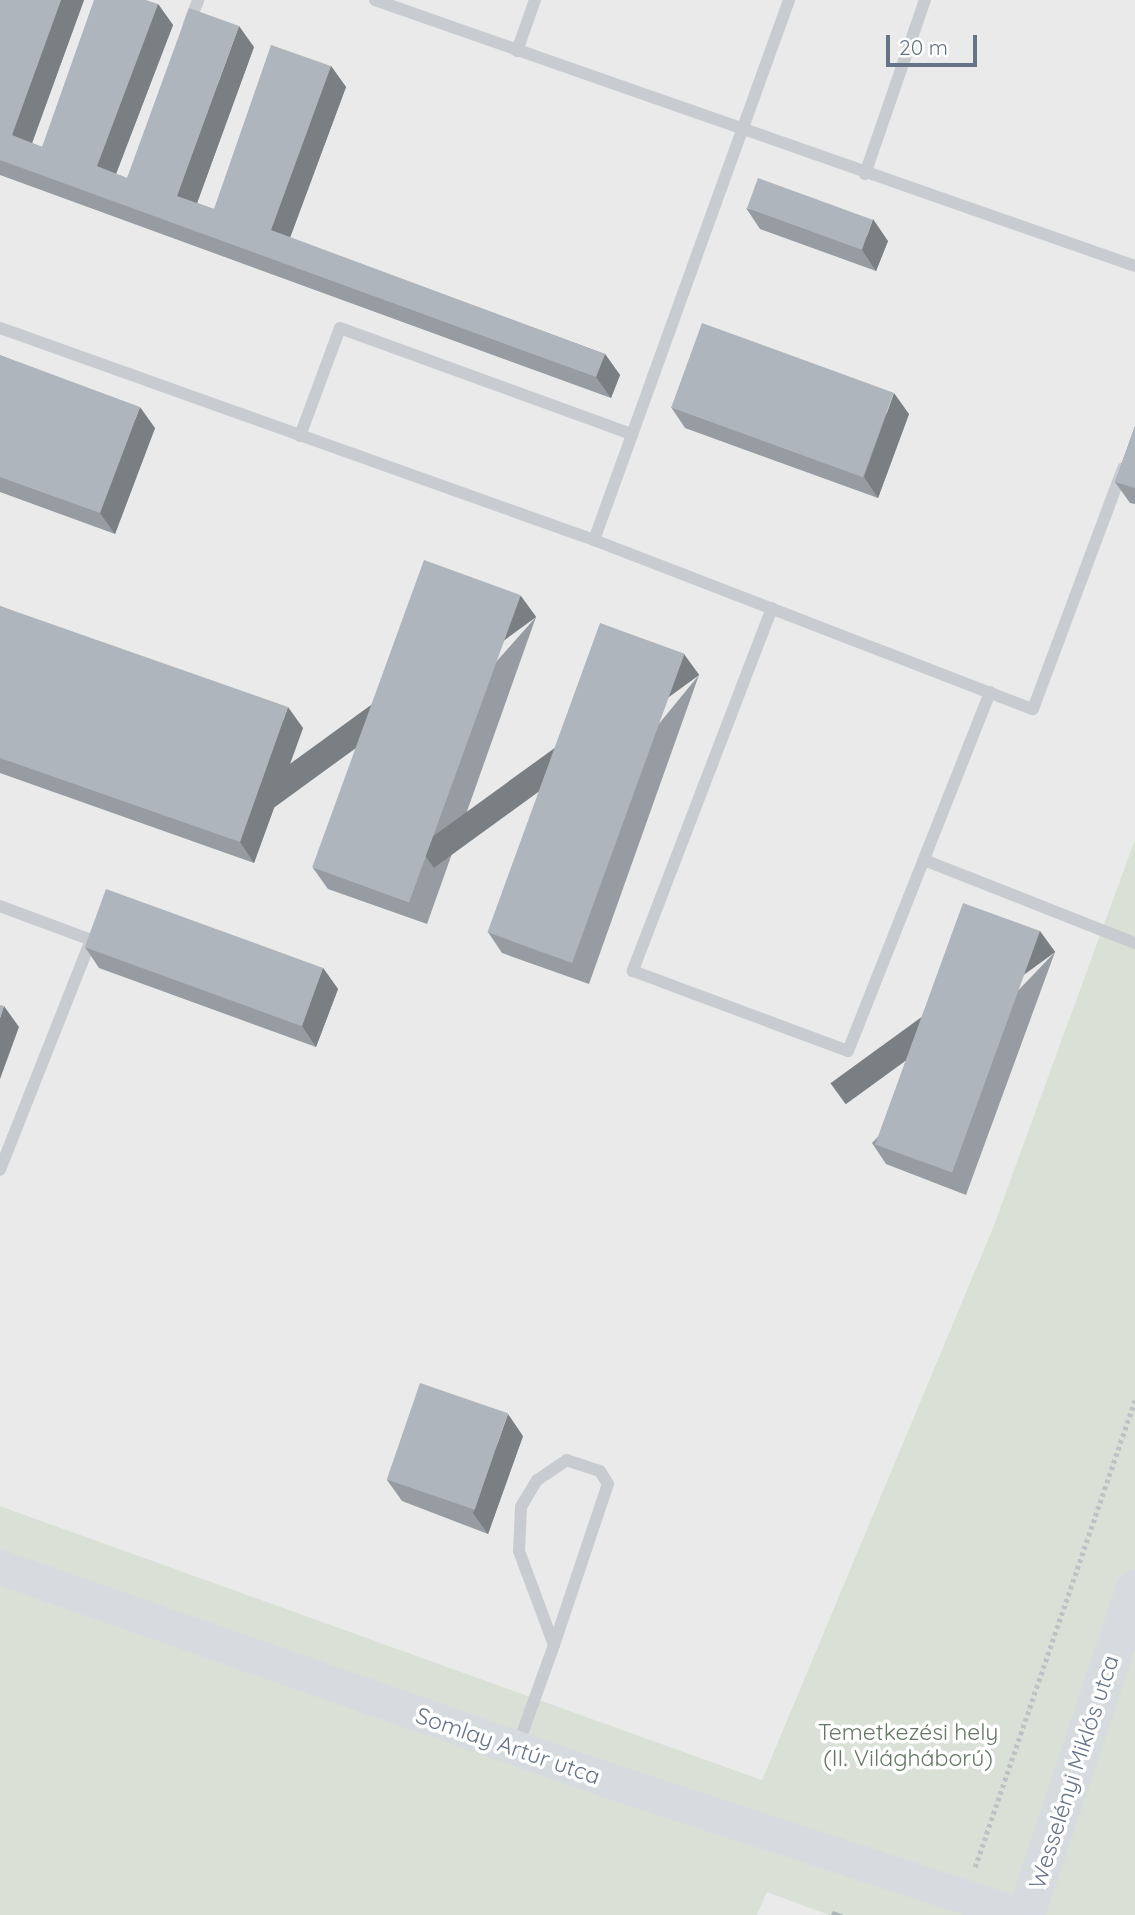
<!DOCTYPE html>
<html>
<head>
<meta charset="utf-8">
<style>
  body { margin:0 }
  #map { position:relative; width:1135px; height:1915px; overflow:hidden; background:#f8f8f5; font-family:Quicksand,sans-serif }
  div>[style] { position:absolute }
  .built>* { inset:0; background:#e9eae9 }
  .green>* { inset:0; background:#d9e0d6 }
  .path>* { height:4.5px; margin-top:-2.25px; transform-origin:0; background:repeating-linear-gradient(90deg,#bfc1c4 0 3.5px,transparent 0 7px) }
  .lane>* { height:12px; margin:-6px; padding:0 6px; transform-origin:6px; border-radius:6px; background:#c8cbcf }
  .secondary>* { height:35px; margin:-17.5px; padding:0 17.5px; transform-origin:17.5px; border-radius:17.5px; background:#d6dbdf }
  .primary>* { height:38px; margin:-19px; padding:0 19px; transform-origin:19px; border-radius:19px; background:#d6dbdf }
  .wall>* { inset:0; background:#969ca2 }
  .shaded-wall>* { inset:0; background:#7a7f84; transform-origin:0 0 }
  .building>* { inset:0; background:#afb5bc; transform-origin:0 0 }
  span { translate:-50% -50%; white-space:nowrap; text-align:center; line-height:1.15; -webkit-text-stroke:7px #fff; paint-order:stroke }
  .park-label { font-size:23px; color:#637961 }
  .street-label { font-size:23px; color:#667487 }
  .scale { position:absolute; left:886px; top:35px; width:91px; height:32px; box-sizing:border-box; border:4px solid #667487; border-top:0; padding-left:9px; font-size:21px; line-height:24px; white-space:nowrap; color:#667487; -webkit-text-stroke:5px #fff; paint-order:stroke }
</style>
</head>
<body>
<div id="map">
  <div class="built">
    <div style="clip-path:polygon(0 0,1135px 0,1135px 839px,992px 1230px,762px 1780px,0 1506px)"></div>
    <div style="clip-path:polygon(767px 1891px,829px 1915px,757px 1915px)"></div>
  </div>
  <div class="green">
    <div style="clip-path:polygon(1135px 839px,1135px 1915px,829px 1915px,767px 1892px,757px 1915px,0 1915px,0 1506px,762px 1780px,992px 1230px)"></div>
  </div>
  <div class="path">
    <div style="left:975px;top:1867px;width:493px;rotate:-71.1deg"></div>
  </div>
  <div class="lane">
    <div style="left:375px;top:0;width:805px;rotate:19.29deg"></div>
    <div style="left:189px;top:24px;width:26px;rotate:-69deg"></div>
    <div style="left:517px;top:51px;width:54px;rotate:-70.6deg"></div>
    <div style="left:865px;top:174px;width:184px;rotate:-71deg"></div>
    <div style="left:0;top:328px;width:631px;rotate:19.64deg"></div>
    <div style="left:594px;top:540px;width:470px;rotate:21.1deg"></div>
    <div style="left:1033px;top:709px;width:257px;rotate:-69.5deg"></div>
    <div style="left:300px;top:436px;width:115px;rotate:-69.7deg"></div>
    <div style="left:340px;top:328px;width:311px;rotate:20deg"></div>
    <div style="left:594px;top:540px;width:574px;rotate:-70.14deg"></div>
    <div style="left:772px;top:608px;width:389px;rotate:111deg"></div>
    <div style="left:633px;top:971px;width:229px;rotate:20.4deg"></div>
    <div style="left:848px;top:1051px;width:386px;rotate:-68.4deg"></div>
    <div style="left:924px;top:860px;width:227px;rotate:21.5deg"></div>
    <div style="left:0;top:906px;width:97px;rotate:20.5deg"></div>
    <div style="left:91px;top:940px;width:247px;rotate:111.6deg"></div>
    <div style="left:518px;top:1745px;width:106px;rotate:-70.2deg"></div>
    <div style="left:554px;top:1645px;width:170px;rotate:-71.5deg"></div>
    <div style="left:608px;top:1484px;width:15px;rotate:-122deg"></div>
    <div style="left:600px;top:1471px;width:35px;rotate:-162deg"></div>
    <div style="left:567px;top:1460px;width:36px;rotate:146deg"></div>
    <div style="left:537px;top:1480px;width:31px;rotate:121deg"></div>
    <div style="left:521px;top:1507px;width:44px;rotate:92.6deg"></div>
    <div style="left:519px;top:1551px;width:100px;rotate:69.6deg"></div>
  </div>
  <div class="secondary">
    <div style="left:0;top:1567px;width:644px;rotate:19.31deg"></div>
    <div style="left:608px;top:1780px;width:434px;rotate:18.1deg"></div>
  </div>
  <div class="primary">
    <div style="left:1026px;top:1915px;width:344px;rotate:-71.5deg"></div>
  </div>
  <div class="wall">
    <div style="clip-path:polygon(0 0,84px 0,32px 143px,42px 147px,158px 4px,173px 25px,116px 174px,127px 178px,254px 47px,197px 203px,214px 209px,331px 66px,346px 87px,290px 238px,605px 354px,620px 375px,611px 398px,0 175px)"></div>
    <div style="clip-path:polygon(746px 208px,888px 241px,876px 271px,760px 229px)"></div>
    <div style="clip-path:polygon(0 355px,155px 428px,115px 534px,0 492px)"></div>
    <div style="clip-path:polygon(671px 407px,909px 414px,878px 498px,685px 428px)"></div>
    <div style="clip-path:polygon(1135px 426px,1135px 504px,1130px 503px,1115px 482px)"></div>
    <div style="clip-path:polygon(0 606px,303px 728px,254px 863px,0 773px)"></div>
    <div style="clip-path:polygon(536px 617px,427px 924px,328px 889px,313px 868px)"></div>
    <div style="clip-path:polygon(699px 675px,589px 984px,502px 953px,488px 932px)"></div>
    <div style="clip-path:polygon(85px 947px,323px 968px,338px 989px,316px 1047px,99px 968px)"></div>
    <div style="clip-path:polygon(1055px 952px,966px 1195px,886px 1164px,872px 1143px)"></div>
    <div style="clip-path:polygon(523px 1436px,488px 1534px,402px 1501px,387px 1480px)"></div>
  </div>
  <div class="shaded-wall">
    <div style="clip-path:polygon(61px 0,84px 0,27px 157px,12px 135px)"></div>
    <div style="clip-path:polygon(158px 4px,173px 25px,111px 187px,97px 166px)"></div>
    <div style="clip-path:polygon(239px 26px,254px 47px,192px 217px,177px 196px)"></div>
    <div style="clip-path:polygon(331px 66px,346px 87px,285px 251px,271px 230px)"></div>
    <div style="clip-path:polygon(873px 219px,888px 241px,876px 271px,862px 250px)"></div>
    <div style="clip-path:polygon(605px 354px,620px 375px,611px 398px,596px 377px)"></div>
    <div style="clip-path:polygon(894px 393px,909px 414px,878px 498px,864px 477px)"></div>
    <div style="clip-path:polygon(140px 407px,155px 428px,115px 534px,100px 513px)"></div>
    <div style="left:521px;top:596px;width:26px;height:326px;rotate:54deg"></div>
    <div style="left:684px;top:654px;width:26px;height:328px;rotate:54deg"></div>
    <div style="clip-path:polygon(288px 707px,303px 728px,254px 863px,240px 842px)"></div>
    <div style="left:1040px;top:931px;width:26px;height:259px;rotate:54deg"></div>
    <div style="clip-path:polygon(323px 968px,338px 989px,316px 1047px,302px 1026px)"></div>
    <div style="clip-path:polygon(4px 1006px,19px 1027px,0 1079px,0 1018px)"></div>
    <div style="clip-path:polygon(508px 1414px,523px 1436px,488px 1534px,473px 1513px)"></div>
  </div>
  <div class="building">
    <div style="clip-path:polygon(0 0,61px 0,12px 135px,42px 147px,94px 0,146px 0,158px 4px,97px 166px,127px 178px,189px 8px,239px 26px,177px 196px,214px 209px,271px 45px,331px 66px,271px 230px,605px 354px,596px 377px,0 160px)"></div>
    <div style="left:758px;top:178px;width:122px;height:32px;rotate:20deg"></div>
    <div style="left:702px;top:323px;width:204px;height:90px;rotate:20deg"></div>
    <div style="clip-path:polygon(0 355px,140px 407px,100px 513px,0 477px)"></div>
    <div style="clip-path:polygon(1135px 426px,1135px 488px,1115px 482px)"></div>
    <div style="left:424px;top:560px;width:103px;height:327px;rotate:20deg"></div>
    <div style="clip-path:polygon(0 606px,288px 707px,240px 842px,0 758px)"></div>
    <div style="left:600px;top:623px;width:90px;height:329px;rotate:20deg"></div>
    <div style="left:106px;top:889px;width:231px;height:62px;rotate:20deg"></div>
    <div style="left:963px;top:903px;width:82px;height:257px;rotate:20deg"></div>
    <div style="clip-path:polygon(0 1005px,4px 1006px,0 1018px)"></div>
    <div style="left:420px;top:1383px;width:93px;height:102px;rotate:19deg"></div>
    <div style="clip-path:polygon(833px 1911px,844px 1915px,831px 1915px)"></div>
  </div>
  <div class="park-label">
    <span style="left:908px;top:1745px">Temetkezési hely<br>(II. Világháború)</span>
  </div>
  <div class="street-label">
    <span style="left:508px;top:1746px;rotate:19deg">Somlay Artúr utca</span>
    <span style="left:1074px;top:1772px;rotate:-72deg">Wesselényi Miklós utca</span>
  </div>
  <div class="scale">20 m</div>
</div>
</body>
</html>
